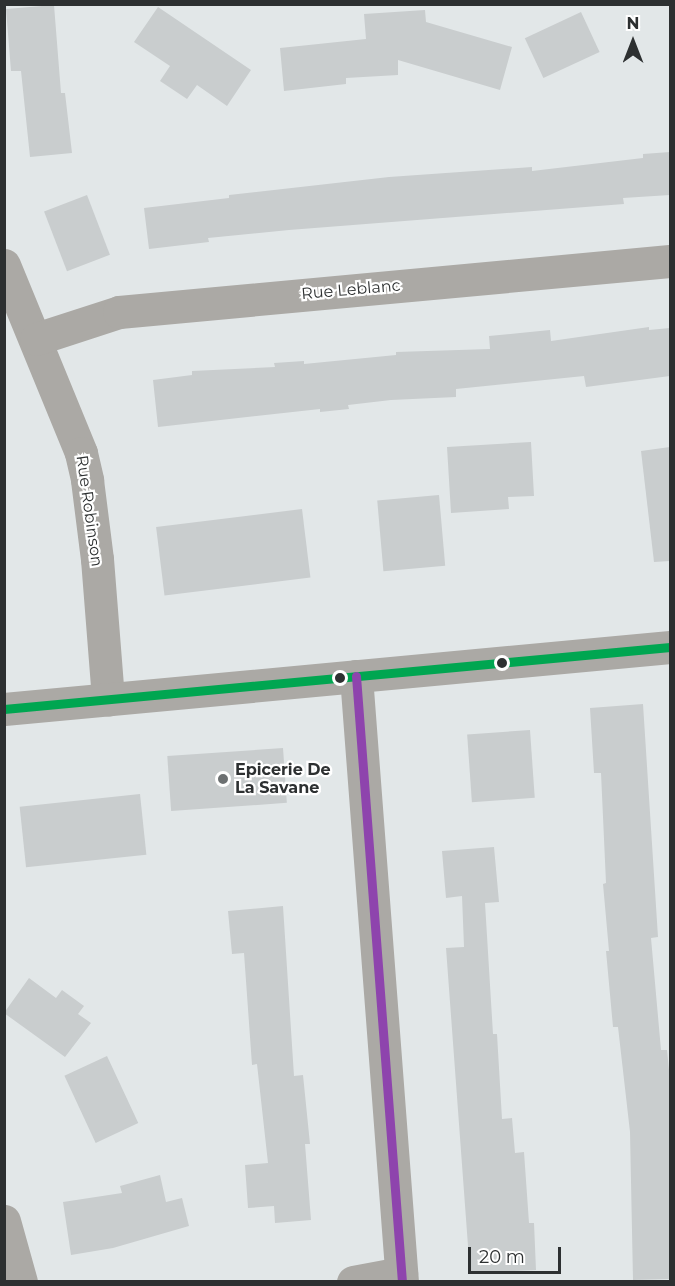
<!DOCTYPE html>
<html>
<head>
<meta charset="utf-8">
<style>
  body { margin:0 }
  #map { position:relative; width:675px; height:1286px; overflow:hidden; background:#e2e7e8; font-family:Montserrat,sans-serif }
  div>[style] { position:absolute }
  .building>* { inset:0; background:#c9cdce; transform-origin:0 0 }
  .minor>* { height:33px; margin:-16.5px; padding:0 16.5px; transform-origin:16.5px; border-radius:16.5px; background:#aba9a5 }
  .tertiary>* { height:33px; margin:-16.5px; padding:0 16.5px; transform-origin:16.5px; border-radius:16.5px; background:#aba9a5 }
  .bus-1>* { height:9px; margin:-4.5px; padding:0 4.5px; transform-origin:4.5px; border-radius:4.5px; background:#00a651 }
  .bus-2>* { height:9px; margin:-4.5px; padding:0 4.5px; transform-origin:4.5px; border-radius:4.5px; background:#8e44ad }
  .dots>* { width:16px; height:16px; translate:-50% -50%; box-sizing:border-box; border:3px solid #fff; border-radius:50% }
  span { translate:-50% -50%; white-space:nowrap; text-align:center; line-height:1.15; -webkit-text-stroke:4.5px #fff; paint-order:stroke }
  .street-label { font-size:16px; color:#2d3031 }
  .poi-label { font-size:16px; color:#2d3031; font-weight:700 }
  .left { translate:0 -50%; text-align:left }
  .frame { position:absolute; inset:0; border:6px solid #2d3031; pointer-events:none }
  .north { position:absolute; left:603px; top:12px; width:60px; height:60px; -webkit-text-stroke:4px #fff; paint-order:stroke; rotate:0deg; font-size:16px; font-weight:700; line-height:24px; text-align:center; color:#2d3031 }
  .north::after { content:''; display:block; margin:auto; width:21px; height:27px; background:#2d3031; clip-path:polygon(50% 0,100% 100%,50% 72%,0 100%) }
  .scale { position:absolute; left:468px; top:1247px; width:93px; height:27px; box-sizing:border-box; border:3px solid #2d3031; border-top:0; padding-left:8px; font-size:18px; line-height:21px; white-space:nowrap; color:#2d3031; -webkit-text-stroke:4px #fff; paint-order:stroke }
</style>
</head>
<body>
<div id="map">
  <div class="building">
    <div style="clip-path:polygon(54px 5px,61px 93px,65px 93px,72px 153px,30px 157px,21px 71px,11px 71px,6px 9px)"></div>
    <div style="clip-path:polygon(158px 7px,251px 70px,227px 106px,197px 85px,187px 99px,160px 81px,170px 66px,134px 42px)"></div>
    <div style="clip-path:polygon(425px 10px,426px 22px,512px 47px,500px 90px,398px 60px,398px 75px,346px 78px,346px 84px,284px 91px,280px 48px,366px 39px,364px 14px)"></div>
    <div style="left:581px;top:12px;width:44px;height:62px;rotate:65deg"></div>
    <div style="clip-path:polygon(670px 152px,670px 195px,623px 198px,624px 204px,289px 230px,208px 238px,209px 242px,149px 249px,144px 208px,229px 198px,229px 195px,389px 177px,532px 167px,532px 171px,643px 158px,643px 154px)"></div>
    <div style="left:87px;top:195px;width:64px;height:46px;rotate:69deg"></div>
    <div style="clip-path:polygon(649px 327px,649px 330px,670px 328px,670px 376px,586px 387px,584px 376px,456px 389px,456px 397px,391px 400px,348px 405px,349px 409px,320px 412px,320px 409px,158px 427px,153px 380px,192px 375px,192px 371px,275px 367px,274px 363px,304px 361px,304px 364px,396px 355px,396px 352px,490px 349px,489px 336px,520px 333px,550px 330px,551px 341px)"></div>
    <div style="clip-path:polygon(531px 442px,534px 496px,508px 497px,509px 509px,451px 513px,447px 447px)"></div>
    <div style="clip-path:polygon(670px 447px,670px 561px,654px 562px,641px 451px)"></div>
    <div style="left:439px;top:495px;width:71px;height:62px;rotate:85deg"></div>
    <div style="left:302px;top:509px;width:69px;height:147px;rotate:83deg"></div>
    <div style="clip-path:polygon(643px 704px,658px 937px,651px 938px,661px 1050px,667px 1050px,670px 1080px,670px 1279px,633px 1280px,630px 1132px,618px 1027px,613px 1027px,606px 951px,609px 951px,603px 884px,606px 883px,601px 773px,594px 773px,590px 708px)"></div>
    <div style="left:530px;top:730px;width:68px;height:63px;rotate:86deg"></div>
    <div style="left:283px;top:748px;width:55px;height:116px;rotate:86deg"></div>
    <div style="left:140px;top:794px;width:61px;height:121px;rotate:84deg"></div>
    <div style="clip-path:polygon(494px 847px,499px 902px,485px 903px,493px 1034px,497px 1034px,502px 1119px,512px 1118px,515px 1153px,524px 1152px,529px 1223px,534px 1223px,536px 1270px,470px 1273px,446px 948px,464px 947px,462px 896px,446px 898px,442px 851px)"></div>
    <div style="clip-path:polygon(283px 906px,294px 1076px,303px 1075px,310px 1144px,305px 1144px,311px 1220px,275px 1223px,274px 1206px,248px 1208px,245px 1165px,268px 1163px,257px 1064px,252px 1065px,244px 953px,232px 954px,228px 911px)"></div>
    <div style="clip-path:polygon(29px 978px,56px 998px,62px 990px,84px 1006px,78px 1014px,91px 1023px,65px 1057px,4px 1013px)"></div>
    <div style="left:107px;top:1056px;width:74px;height:47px;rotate:65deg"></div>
    <div style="clip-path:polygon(160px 1175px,166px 1202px,182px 1198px,189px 1226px,113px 1248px,71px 1255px,63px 1202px,122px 1193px,120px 1186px)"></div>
  </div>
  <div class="minor">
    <div style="left:4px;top:265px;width:203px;rotate:67.7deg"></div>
    <div style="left:81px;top:453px;width:28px;rotate:77deg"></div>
    <div style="left:87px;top:480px;width:80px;rotate:82.8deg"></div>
    <div style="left:97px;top:559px;width:141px;rotate:85.5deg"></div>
    <div style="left:36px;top:339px;width:87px;rotate:-18deg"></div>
    <div style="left:119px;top:312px;width:553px;rotate:-5.29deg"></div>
    <div style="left:356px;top:676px;width:608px;rotate:85.66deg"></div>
    <div style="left:4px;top:1221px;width:63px;rotate:74.4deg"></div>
    <div style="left:353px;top:1282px;width:49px;rotate:-10.6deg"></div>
  </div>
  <div class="tertiary">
    <div style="left:4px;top:709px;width:669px;rotate:-5.32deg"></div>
  </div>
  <div class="bus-1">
    <div style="left:4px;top:709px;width:669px;rotate:-5.32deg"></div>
  </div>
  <div class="bus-2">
    <div style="left:356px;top:676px;width:608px;rotate:85.66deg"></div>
  </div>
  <div class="dots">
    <div style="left:502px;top:663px;background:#2d3031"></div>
    <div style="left:340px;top:678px;background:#2d3031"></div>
    <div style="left:223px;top:779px;background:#6c7071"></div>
  </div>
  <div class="street-label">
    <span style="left:351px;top:290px;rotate:-5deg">Rue Leblanc</span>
    <span style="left:89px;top:511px;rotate:82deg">Rue Robinson</span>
  </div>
  <div class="poi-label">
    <span class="left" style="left:235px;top:779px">Epicerie De<br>La Savane</span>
  </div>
  <div class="frame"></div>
  <div class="north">N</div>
  <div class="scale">20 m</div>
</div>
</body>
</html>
